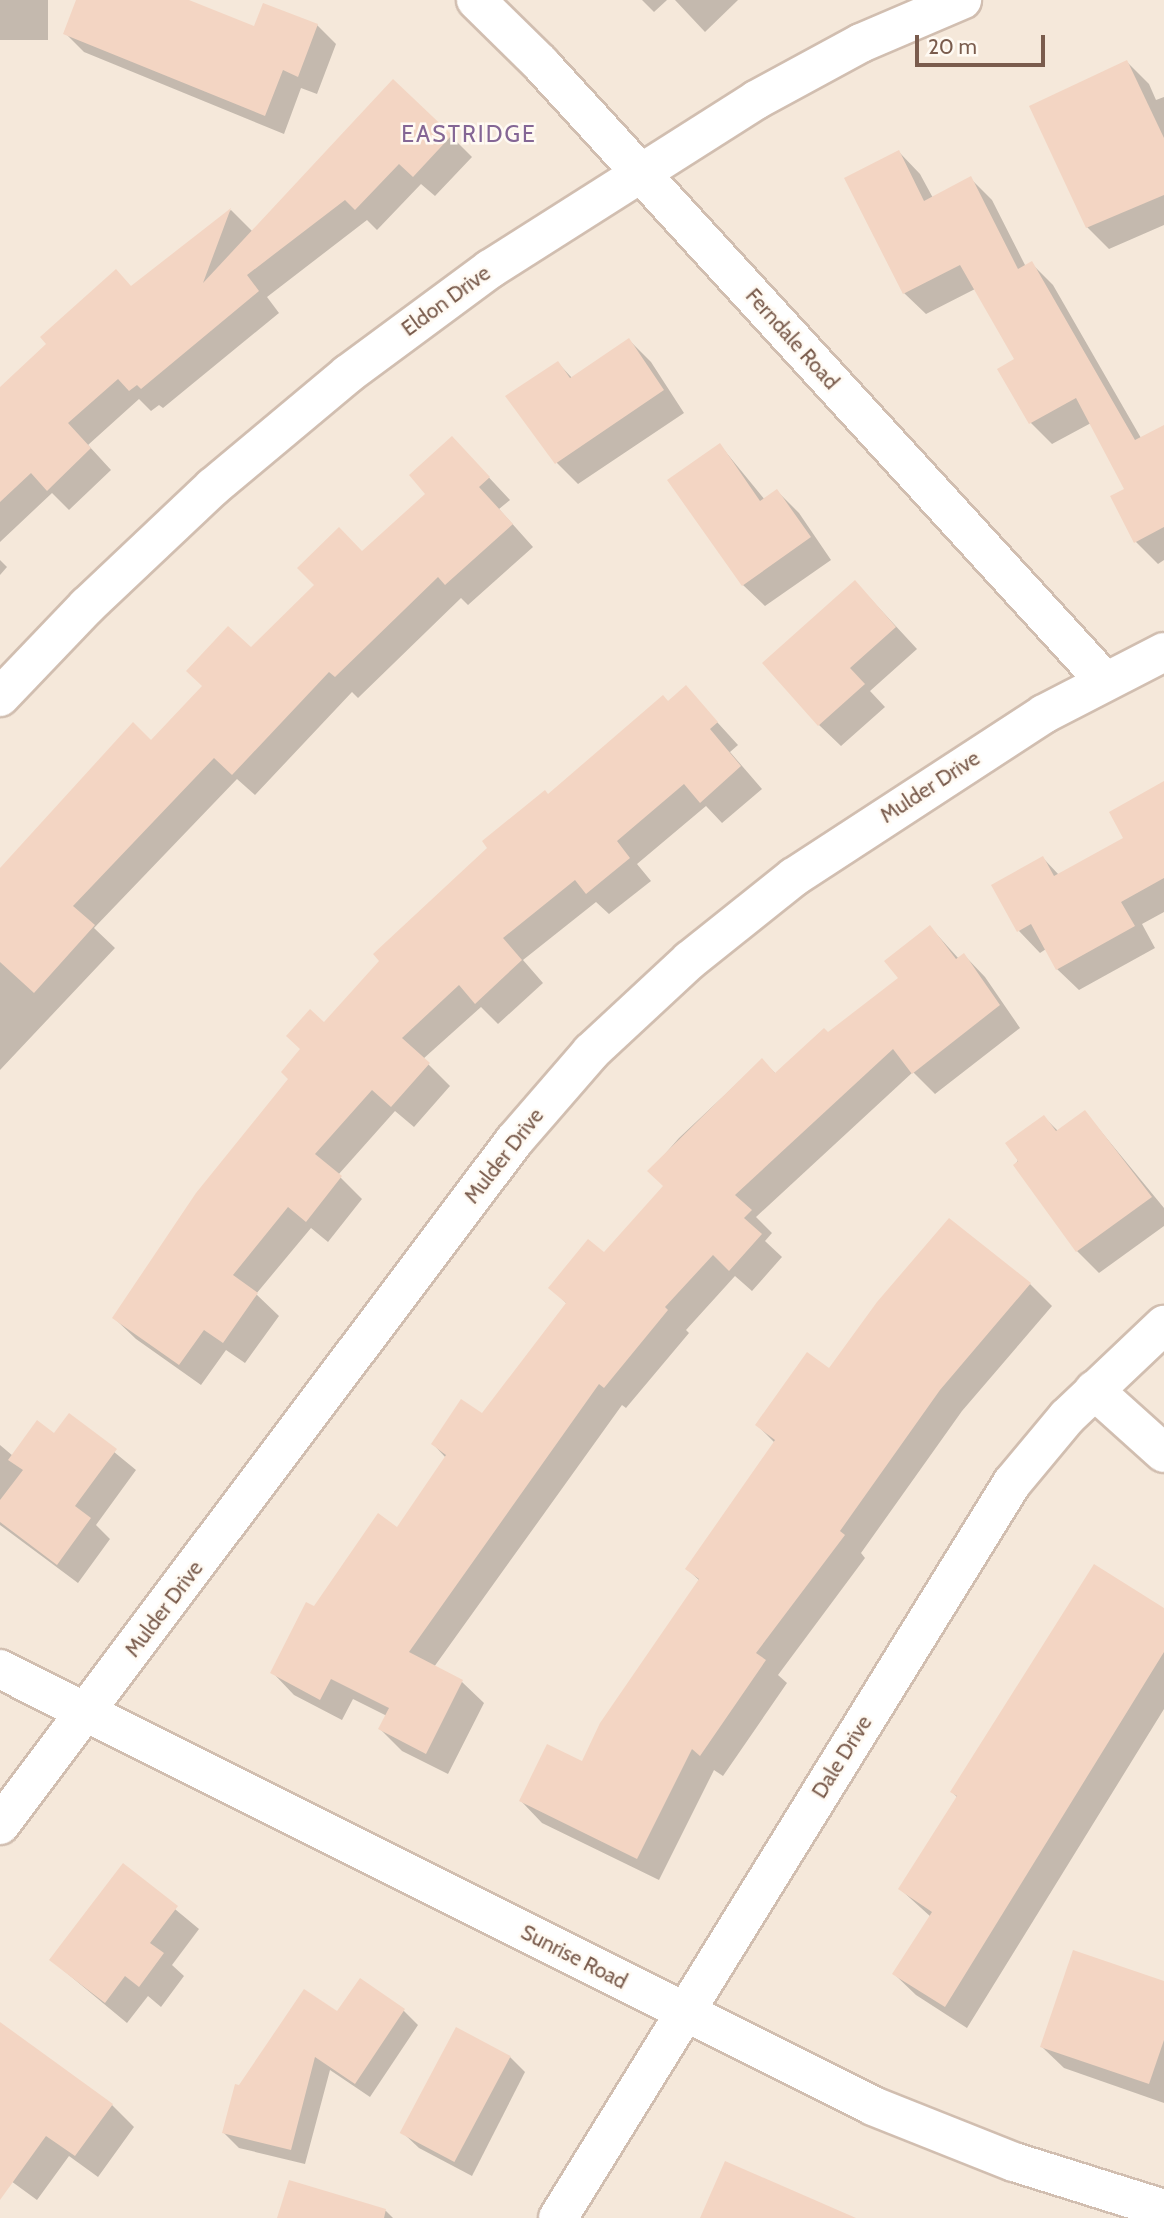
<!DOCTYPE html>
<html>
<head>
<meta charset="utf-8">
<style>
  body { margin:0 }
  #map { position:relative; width:1164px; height:2218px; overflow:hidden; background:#fdf6ec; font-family:Cabin,sans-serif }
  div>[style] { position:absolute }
  .residential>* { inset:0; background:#f5e8da; transform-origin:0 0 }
  .shadow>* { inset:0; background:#0003; transform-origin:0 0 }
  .building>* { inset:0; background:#f3d5c3; transform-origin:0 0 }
  .roads { filter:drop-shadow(2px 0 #d1beb0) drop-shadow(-2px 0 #d1beb0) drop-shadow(0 2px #d1beb0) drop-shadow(0 -2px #d1beb0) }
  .street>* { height:38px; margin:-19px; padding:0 19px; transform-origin:19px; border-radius:19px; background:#fff }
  span { translate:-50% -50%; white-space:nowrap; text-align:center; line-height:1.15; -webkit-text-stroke:5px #fffaf3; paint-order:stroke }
  .street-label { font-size:21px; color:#7a5c4d }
  .neighbourhood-label { font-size:23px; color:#846695; letter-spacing:2px }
  .scale { position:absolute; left:915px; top:35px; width:130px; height:32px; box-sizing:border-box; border:4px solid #7a5c4d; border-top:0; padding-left:9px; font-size:21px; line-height:24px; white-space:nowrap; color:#7a5c4d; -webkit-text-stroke:5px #fffaf3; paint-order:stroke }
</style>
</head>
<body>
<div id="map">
  <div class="residential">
    <div style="left:0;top:0;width:1164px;height:2218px"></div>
  </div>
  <div class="shadow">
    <div style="left:0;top:0;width:48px;height:40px"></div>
    <div style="clip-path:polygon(78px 0,183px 0,255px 28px,317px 25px,336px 44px,317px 94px,301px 88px,284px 134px,84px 52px,65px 33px)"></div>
    <div style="clip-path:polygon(642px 0,667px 0,654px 12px)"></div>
    <div style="clip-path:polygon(675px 0,738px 0,705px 32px)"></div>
    <div style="clip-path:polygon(1127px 62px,1149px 84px,1156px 100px,1164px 97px,1164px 225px,1109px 249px,1087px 227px)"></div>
    <div style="clip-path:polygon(451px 136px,472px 157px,435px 196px,421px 184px,377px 230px,367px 220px,267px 297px,279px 313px,163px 408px,159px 405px,151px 411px,139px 399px,88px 445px,111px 470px,69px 510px,52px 493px,0 542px,0 390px,231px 210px,253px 232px)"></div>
    <div style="clip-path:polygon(899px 152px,920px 174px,933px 198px,971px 179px,992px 200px,1026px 267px,1032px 264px,1053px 285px,1141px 438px,1164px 427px,1164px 560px,1158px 564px,1136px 542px,1126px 489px,1091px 423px,1052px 444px,1031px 423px,1016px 360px,975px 289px,926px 314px,904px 293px)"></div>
    <div style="clip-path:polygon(629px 340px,651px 362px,684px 413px,578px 484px,557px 463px,558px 363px,573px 379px)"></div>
    <div style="clip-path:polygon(452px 438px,510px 500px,499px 509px,533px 547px,468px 605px,461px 598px,358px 698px,352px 692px,255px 795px,237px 779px,94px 928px,115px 948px,0 1070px,0 871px,151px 742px,428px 494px)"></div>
    <div style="clip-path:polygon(720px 445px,765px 500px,777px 491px,799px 513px,831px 560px,765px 606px,743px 585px)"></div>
    <div style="clip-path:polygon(0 560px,7px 567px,0 575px)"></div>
    <div style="clip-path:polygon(855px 582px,917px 649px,870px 691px,885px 707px,841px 746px,819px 725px)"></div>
    <div style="clip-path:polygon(686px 688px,738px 745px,730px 752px,762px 789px,722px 823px,706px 806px,637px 864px,651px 881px,609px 914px,596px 902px,523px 960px,543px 983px,498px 1024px,481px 1007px,423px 1059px,450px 1086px,414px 1127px,395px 1111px,338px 1175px,362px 1199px,328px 1242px,311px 1228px,256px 1294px,279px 1316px,245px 1363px,226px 1350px,201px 1385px,136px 1339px,114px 1318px,290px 1079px,324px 1024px,548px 796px)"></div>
    <div style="clip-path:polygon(1164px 784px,1164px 912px,1142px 924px,1155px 948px,1079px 990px,1057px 969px,1046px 949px,1040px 953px,1019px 931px,1043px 858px,1059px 875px,1125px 838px)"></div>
    <div style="clip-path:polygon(930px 927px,959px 959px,964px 955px,985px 977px,1020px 1028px,935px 1094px,913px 1072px,756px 1217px,772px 1233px,765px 1241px,782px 1257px,752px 1291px,735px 1276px,686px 1330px,689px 1333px,626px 1408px,622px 1405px,434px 1667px,462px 1682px,484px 1703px,448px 1774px,402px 1751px,380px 1729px,387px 1716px,353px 1699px,342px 1720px,294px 1695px,273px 1673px,315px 1609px,397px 1529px,446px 1458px,433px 1444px,482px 1415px,567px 1304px,551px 1288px,604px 1254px,665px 1186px,650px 1171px,679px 1138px,762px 1060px,776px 1074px,900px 979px)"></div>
    <div style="clip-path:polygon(1085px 1112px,1164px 1208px,1164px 1226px,1099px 1273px,1077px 1251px,1015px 1165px,1044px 1117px,1058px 1131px)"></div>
    <div style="clip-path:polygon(1030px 1284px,1052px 1306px,962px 1411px,861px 1553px,865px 1558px,778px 1675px,787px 1683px,723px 1776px,714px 1770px,659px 1880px,542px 1823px,521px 1801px,582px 1763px,700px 1581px,687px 1569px,775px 1443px,757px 1425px,830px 1371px)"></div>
    <div style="clip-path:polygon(69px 1415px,136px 1470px,96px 1525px,110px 1539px,78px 1583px,0 1525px,0 1445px,13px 1456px,54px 1435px)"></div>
    <div style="clip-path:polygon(1164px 1610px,1164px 1709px,967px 2028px,916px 1995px,894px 1974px,931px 1917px,900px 1889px,958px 1798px,952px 1792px)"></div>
    <div style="clip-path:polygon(123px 1866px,199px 1929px,172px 1965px,184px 1976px,161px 2007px,148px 1996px,127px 2023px,51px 1960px)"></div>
    <div style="clip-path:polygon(1164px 1983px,1164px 2103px,1064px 2068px,1042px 2047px)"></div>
    <div style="clip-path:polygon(403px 2010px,418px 2025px,370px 2097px,330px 2070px,305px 2164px,239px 2148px,224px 2133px,240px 2087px,338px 2014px)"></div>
    <div style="clip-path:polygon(0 2024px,112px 2105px,134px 2127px,98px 2177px,69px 2156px,37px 2200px,0 2173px)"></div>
    <div style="clip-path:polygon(510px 2057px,525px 2072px,472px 2176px,419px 2148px,404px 2134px)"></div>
    <div style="clip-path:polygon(290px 2182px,386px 2211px,393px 2218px,279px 2218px)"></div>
  </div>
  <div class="building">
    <div style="clip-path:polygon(76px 0,189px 0,254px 26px,263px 3px,318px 24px,298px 77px,283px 70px,265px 116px,63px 34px)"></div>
    <div style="clip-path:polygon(1127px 60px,1164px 138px,1164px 195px,1086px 228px,1029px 106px)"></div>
    <div style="clip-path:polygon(393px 79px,452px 135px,413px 177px,399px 164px,355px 210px,345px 200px,247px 275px,259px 291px,141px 389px,137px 385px,129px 391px,118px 379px,68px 423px,91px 448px,47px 491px,31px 473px,0 502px,0 387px,46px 344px,40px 337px,116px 269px,131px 286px,231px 208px,203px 283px)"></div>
    <div style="clip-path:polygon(899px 150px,924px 201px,971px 176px,1018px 269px,1032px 261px,1135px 440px,1164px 425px,1164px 527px,1134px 543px,1110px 496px,1124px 489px,1076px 398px,1029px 424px,997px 369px,1014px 359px,960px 265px,903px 294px,844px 178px)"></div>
    <div style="clip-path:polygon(629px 338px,664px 390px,555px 464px,505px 396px,558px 361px,570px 378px)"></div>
    <div style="clip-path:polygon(452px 436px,490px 477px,479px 487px,513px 524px,445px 585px,438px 577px,335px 677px,329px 672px,232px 775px,214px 758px,73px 906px,95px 925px,34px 993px,0 962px,0 868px,133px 722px,151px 740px,202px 686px,186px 671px,228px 626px,251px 647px,314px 585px,297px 568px,339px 527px,362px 551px,425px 494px,409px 475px)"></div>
    <div style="clip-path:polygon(720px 443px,760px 501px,777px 489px,811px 537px,742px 586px,667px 480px)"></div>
    <div style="clip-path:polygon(855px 580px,896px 627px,850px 668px,865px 684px,818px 726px,762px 663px)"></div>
    <div style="clip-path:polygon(686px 685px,718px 722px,710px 729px,741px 766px,700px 803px,684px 784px,617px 841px,630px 858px,586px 894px,575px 880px,503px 938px,522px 960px,475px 1004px,459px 985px,402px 1038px,430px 1063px,391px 1107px,372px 1090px,315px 1154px,342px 1176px,306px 1222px,288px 1207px,233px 1275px,258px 1293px,223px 1343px,204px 1330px,179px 1365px,112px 1318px,196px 1193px,288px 1079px,281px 1072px,300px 1049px,286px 1036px,310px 1009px,324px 1022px,379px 961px,373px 954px,487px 848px,482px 841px,545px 790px,548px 794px,663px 695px,668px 701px)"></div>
    <div style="clip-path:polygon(1164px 781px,1164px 878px,1121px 902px,1135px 926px,1056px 970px,1031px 924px,1017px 932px,991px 885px,1043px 856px,1054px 876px,1123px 838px,1109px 812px)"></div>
    <div style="clip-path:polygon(930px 925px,956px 959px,964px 953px,1000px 1005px,912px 1074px,893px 1049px,735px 1195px,752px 1210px,744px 1218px,762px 1234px,729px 1271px,713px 1255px,665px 1307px,668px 1310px,604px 1388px,599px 1384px,409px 1652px,463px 1680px,426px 1754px,378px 1729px,389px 1708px,331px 1679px,320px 1700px,270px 1673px,306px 1602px,314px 1606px,378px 1513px,397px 1527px,446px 1455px,431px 1444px,461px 1399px,482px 1413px,566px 1303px,548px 1288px,588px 1239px,604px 1252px,663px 1186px,647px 1171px,762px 1058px,775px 1073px,824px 1028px,828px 1032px,898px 978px,884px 961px)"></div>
    <div style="clip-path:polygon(1085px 1110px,1152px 1197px,1076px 1252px,1013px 1165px,1018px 1161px,1005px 1143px,1044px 1115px,1056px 1131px)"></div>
    <div style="clip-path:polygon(949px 1218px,1031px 1283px,940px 1390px,840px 1531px,845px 1535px,756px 1653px,766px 1660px,700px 1756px,692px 1749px,637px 1859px,519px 1801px,547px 1744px,582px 1761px,600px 1723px,699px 1579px,685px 1569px,775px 1440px,755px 1425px,807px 1352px,829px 1368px,877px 1302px)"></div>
    <div style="clip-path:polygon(69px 1413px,117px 1449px,75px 1506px,91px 1518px,57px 1565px,0 1522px,0 1500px,23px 1470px,8px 1460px,37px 1420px,54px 1433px)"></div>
    <div style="clip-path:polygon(1094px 1564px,1164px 1608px,1164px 1652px,945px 2007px,892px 1974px,932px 1912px,898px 1889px,957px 1796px,950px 1792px)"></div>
    <div style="clip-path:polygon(123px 1863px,178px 1906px,150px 1943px,164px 1953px,139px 1987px,125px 1976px,105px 2003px,49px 1960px)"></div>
    <div style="clip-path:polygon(1073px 1950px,1164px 1981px,1164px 2040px,1149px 2084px,1040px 2047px)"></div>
    <div style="clip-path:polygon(360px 1978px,405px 2009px,355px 2084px,315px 2057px,291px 2150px,222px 2133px,235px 2084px,239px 2085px,304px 1989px,337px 2011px)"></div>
    <div style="clip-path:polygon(0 2022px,113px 2104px,75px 2156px,46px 2136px,0 2200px)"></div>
    <div style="left:456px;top:2027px;width:62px;height:120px;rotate:28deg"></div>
    <div style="clip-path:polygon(725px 2161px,856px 2218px,700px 2218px)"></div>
    <div style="clip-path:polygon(289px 2180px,386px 2209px,384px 2218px,277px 2218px)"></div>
  </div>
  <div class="roads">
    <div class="street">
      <div style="left:476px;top:0;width:90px;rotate:44.5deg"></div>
      <div style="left:540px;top:63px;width:837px;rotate:47.57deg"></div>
      <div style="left:0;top:697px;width:126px;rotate:-46.3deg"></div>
      <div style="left:87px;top:606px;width:173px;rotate:-43.4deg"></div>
      <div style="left:213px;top:487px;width:176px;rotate:-39.9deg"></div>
      <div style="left:348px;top:374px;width:177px;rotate:-36.5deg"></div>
      <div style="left:490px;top:269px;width:315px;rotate:-32.4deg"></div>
      <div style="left:756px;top:100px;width:119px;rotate:-28.5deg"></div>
      <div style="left:861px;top:43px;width:110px;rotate:-23.1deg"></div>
      <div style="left:1094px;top:1390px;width:94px;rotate:42deg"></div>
      <div style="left:0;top:1669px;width:976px;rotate:26.59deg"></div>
      <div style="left:873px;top:2106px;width:152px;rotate:21.7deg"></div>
      <div style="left:1014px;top:2162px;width:157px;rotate:17.4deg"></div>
      <div style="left:0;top:1825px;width:856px;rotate:-53.08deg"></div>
      <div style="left:514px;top:1141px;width:118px;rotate:-49.1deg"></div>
      <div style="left:591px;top:1052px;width:135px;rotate:-42.9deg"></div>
      <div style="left:690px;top:960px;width:133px;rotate:-38.6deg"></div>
      <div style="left:794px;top:877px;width:298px;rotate:-33.1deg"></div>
      <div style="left:1044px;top:714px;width:135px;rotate:-27.3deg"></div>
      <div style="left:558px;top:2218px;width:864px;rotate:-58.3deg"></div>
      <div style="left:1012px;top:1483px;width:86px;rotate:-50.2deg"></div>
      <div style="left:1067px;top:1417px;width:134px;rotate:-43.5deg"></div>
    </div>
  </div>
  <div class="street-label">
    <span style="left:446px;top:301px;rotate:-36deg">Eldon Drive</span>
    <span style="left:792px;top:339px;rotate:48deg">Ferndale Road</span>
    <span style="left:930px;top:787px;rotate:-33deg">Mulder Drive</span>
    <span style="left:504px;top:1156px;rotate:-52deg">Mulder Drive</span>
    <span style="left:164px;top:1609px;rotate:-53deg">Mulder Drive</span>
    <span style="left:842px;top:1757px;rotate:-58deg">Dale Drive</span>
    <span style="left:574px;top:1957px;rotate:27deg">Sunrise Road</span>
  </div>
  <div class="neighbourhood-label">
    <span style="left:469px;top:134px">EASTRIDGE</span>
  </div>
  <div class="scale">20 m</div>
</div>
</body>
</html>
